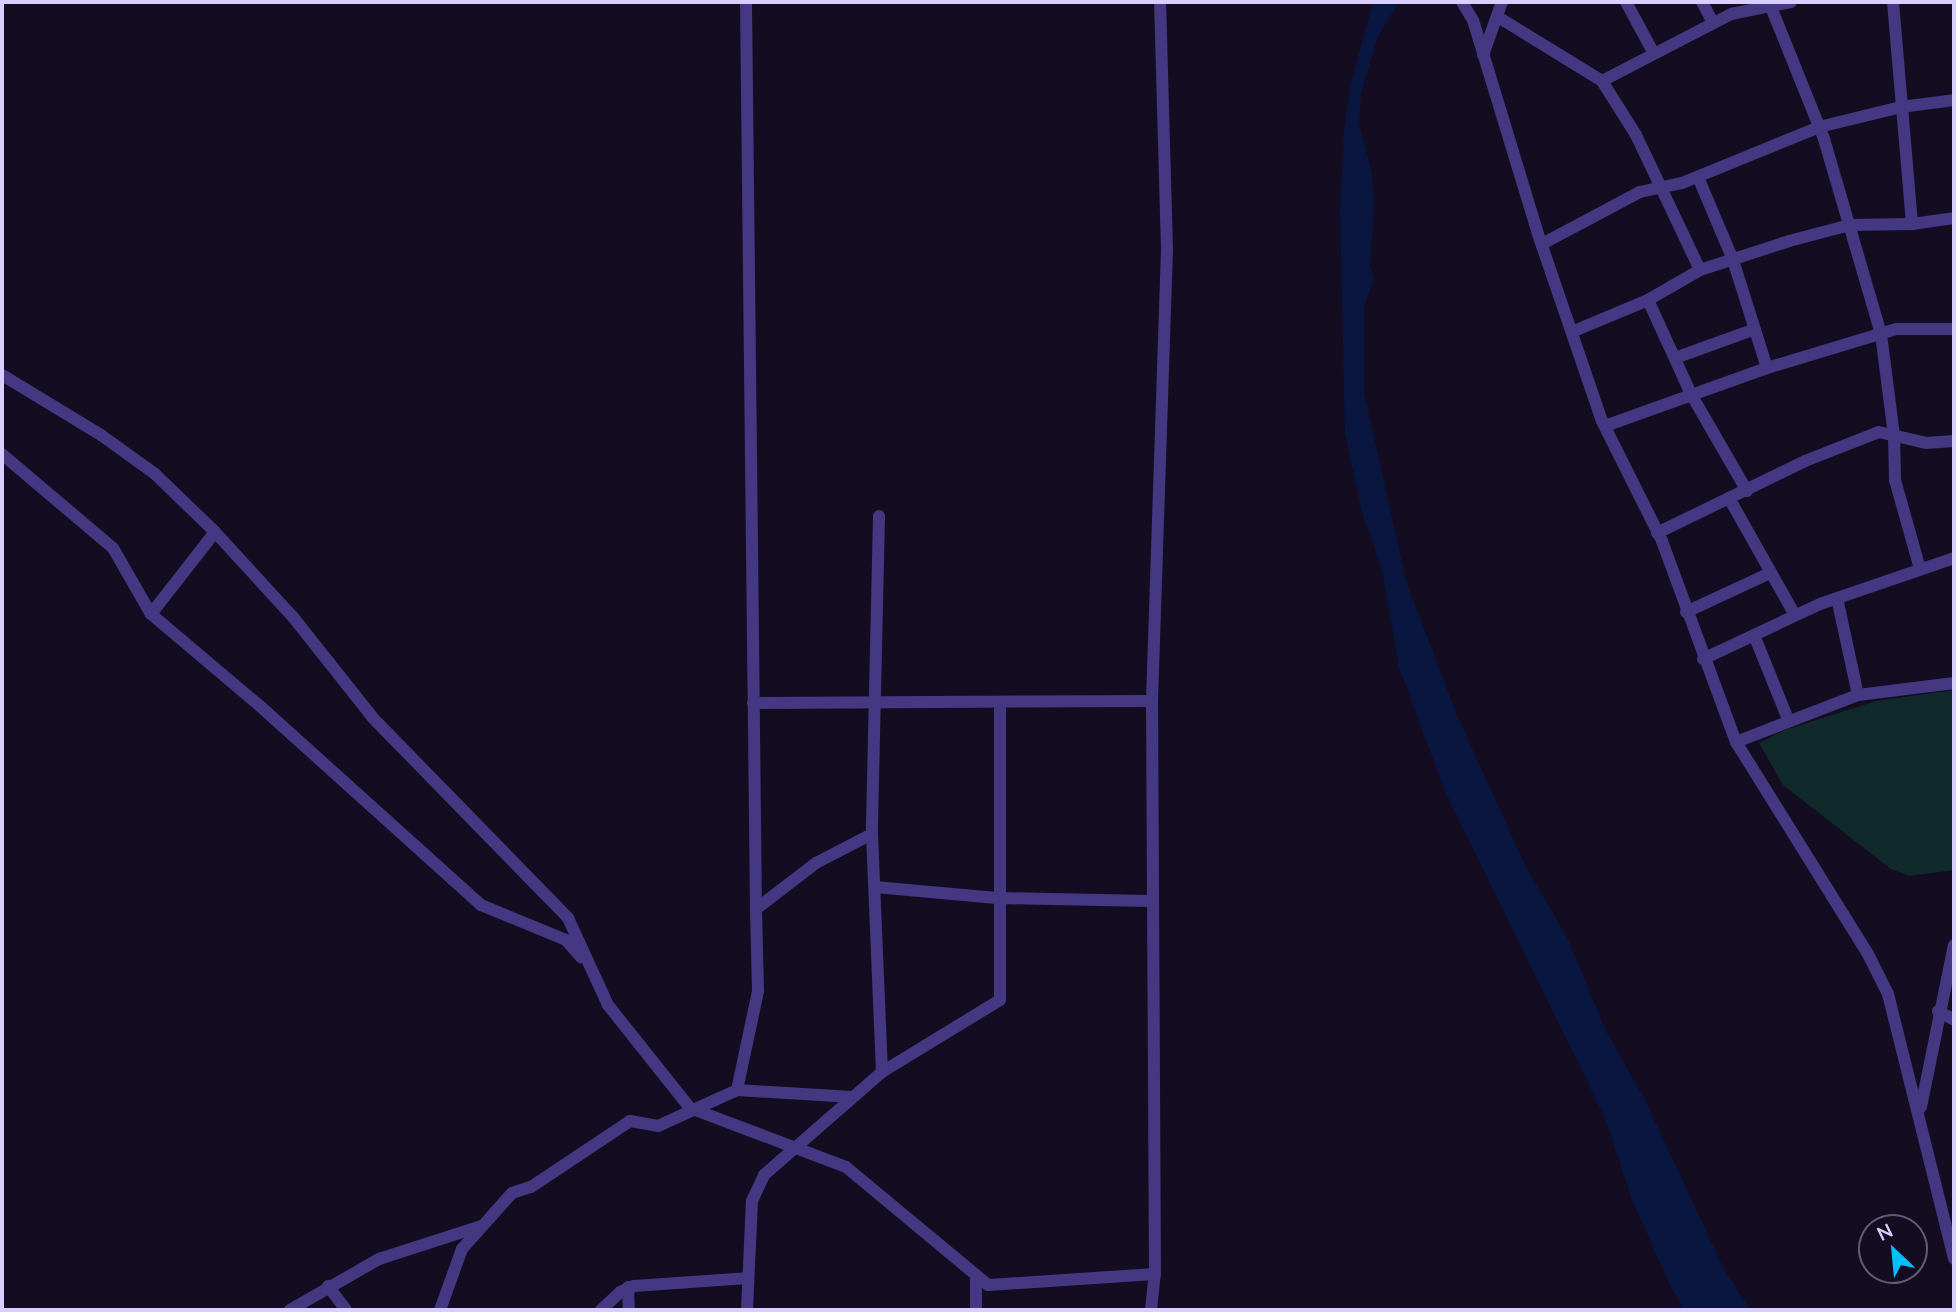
<!DOCTYPE html>
<html>
<head>
<meta charset="utf-8">
<style>
  body { margin:0 }
  #map { position:relative; width:1956px; height:1312px; overflow:hidden; background:#140d22; font-family:Lato,sans-serif }
  div>[style] { position:absolute }
  .green>* { inset:0; background:#102a2c }
  .water>* { inset:0; background:#091640 }
  .minor>* { height:12px; margin:-6px; padding:0 6px; transform-origin:6px; border-radius:6px; background:#443882 }
  span { translate:-50% -50%; white-space:nowrap; text-align:center; line-height:1.15; -webkit-text-stroke:5px #140d22; paint-order:stroke }
  .frame { position:absolute; inset:0; border:4px solid #daceff; pointer-events:none }
  .north { position:absolute; left:1858px; top:1214px; width:70px; height:70px; box-sizing:border-box; background:#140d22; border:2px solid #635a7a; border-radius:50%; rotate:334deg; font-size:19px; font-weight:700; line-height:28px; text-align:center; color:#daceff }
  .north::after { content:''; display:block; margin:auto; width:24px; height:32px; background:#00c0f9; clip-path:polygon(50% 0,100% 100%,50% 72%,0 100%) }
</style>
</head>
<body>
<div id="map">
  <div class="green">
    <div style="clip-path:polygon(1954px 690px,1954px 870px,1909px 876px,1891px 869px,1783px 785px,1759px 743px,1785px 730px,1876px 701px)"></div>
  </div>
  <div class="water">
    <div style="clip-path:polygon(1373px 2px,1399px 2px,1378px 36px,1361px 93px,1359px 125px,1372px 173px,1374px 207px,1370px 266px,1374px 278px,1364px 307px,1364px 393px,1406px 581px,1456px 713px,1525px 865px,1568px 939px,1606px 1031px,1646px 1102px,1723px 1267px,1750px 1310px,1684px 1310px,1669px 1283px,1633px 1202px,1606px 1120px,1445px 791px,1399px 667px,1382px 570px,1362px 512px,1345px 433px,1340px 211px,1344px 129px,1351px 83px)"></div>
  </div>
  <div class="minor">
    <div style="left:746px;top:2px;width:907px;rotate:89.37deg"></div>
    <div style="left:1462px;top:2px;width:21px;rotate:59deg"></div>
    <div style="left:1473px;top:20px;width:230px;rotate:73.1deg"></div>
    <div style="left:1540px;top:240px;width:191px;rotate:71.1deg"></div>
    <div style="left:1602px;top:421px;width:134px;rotate:63.4deg"></div>
    <div style="left:1662px;top:541px;width:214px;rotate:69.8deg"></div>
    <div style="left:1736px;top:742px;width:250px;rotate:58.1deg"></div>
    <div style="left:1868px;top:954px;width:45px;rotate:63.4deg"></div>
    <div style="left:1888px;top:994px;width:273px;rotate:76deg"></div>
    <div style="left:1626px;top:2px;width:57px;rotate:61.6deg"></div>
    <div style="left:1702px;top:2px;width:24px;rotate:62deg"></div>
    <div style="left:1769px;top:2px;width:148px;rotate:68.1deg"></div>
    <div style="left:1824px;top:139px;width:203px;rotate:73.7deg"></div>
    <div style="left:1881px;top:334px;width:102px;rotate:82.7deg"></div>
    <div style="left:1894px;top:435px;width:45px;rotate:88.7deg"></div>
    <div style="left:1895px;top:480px;width:92px;rotate:74.3deg"></div>
    <div style="left:1893px;top:2px;width:223px;rotate:85.1deg"></div>
    <div style="left:1498px;top:17px;width:122px;rotate:31.6deg"></div>
    <div style="left:1602px;top:81px;width:64px;rotate:57.8deg"></div>
    <div style="left:1636px;top:135px;width:149px;rotate:64.6deg"></div>
    <div style="left:1483px;top:55px;width:56px;rotate:-70.3deg"></div>
    <div style="left:1602px;top:81px;width:145px;rotate:-27.4deg"></div>
    <div style="left:1731px;top:14px;width:61px;rotate:-11.3deg"></div>
    <div style="left:1698px;top:177px;width:90px;rotate:67.1deg"></div>
    <div style="left:1733px;top:260px;width:113px;rotate:72.5deg"></div>
    <div style="left:1542px;top:244px;width:111px;rotate:-28deg"></div>
    <div style="left:1640px;top:192px;width:43px;rotate:-12.1deg"></div>
    <div style="left:1682px;top:183px;width:148px;rotate:-22.2deg"></div>
    <div style="left:1819px;top:127px;width:84px;rotate:-13.7deg"></div>
    <div style="left:1901px;top:107px;width:53px;rotate:-7.5deg"></div>
    <div style="left:1648px;top:300px;width:103px;rotate:65.4deg"></div>
    <div style="left:1691px;top:394px;width:112px;rotate:60deg"></div>
    <div style="left:1574px;top:331px;width:80px;rotate:-22.7deg"></div>
    <div style="left:1648px;top:300px;width:60px;rotate:-30deg"></div>
    <div style="left:1700px;top:270px;width:94px;rotate:-18deg"></div>
    <div style="left:1789px;top:241px;width:63px;rotate:-14.7deg"></div>
    <div style="left:1850px;top:225px;width:62px;rotate:-0.9deg"></div>
    <div style="left:1912px;top:224px;width:42px;rotate:-8.1deg"></div>
    <div style="left:1675px;top:358px;width:85px;rotate:-19.9deg"></div>
    <div style="left:2px;top:375px;width:116px;rotate:31.2deg"></div>
    <div style="left:101px;top:435px;width:67px;rotate:35.8deg"></div>
    <div style="left:155px;top:474px;width:83px;rotate:44deg"></div>
    <div style="left:215px;top:532px;width:115px;rotate:47.5deg"></div>
    <div style="left:293px;top:617px;width:129px;rotate:51.6deg"></div>
    <div style="left:373px;top:718px;width:279px;rotate:45.7deg"></div>
    <div style="left:568px;top:918px;width:96px;rotate:65.3deg"></div>
    <div style="left:608px;top:1005px;width:132px;rotate:51.5deg"></div>
    <div style="left:690px;top:1108px;width:167px;rotate:20.7deg"></div>
    <div style="left:846px;top:1167px;width:185px;rotate:39.7deg"></div>
    <div style="left:988px;top:1285px;width:167px;rotate:-3.8deg"></div>
    <div style="left:1605px;top:426px;width:172px;rotate:-19.7deg"></div>
    <div style="left:1767px;top:368px;width:135px;rotate:-16.8deg"></div>
    <div style="left:1896px;top:329px;width:58px"></div>
    <div style="left:2px;top:454px;width:145px;rotate:40.3deg"></div>
    <div style="left:113px;top:548px;width:76px;rotate:60.1deg"></div>
    <div style="left:151px;top:614px;width:143px;rotate:40.2deg"></div>
    <div style="left:260px;top:706px;width:297px;rotate:42deg"></div>
    <div style="left:481px;top:905px;width:92px;rotate:22.4deg"></div>
    <div style="left:566px;top:940px;width:23px;rotate:49deg"></div>
    <div style="left:1729px;top:498px;width:134px;rotate:60.6deg"></div>
    <div style="left:879px;top:516px;width:318px;rotate:91.3deg"></div>
    <div style="left:872px;top:834px;width:238px;rotate:87.6deg"></div>
    <div style="left:1657px;top:533px;width:165px;rotate:-25.9deg"></div>
    <div style="left:1805px;top:461px;width:79px;rotate:-21.4deg"></div>
    <div style="left:1879px;top:432px;width:48px;rotate:13.2deg"></div>
    <div style="left:1926px;top:443px;width:28px;rotate:-4deg"></div>
    <div style="left:1837px;top:598px;width:99px;rotate:77.8deg"></div>
    <div style="left:1686px;top:612px;width:93px;rotate:-24.9deg"></div>
    <div style="left:151px;top:614px;width:104px;rotate:-52deg"></div>
    <div style="left:1754px;top:635px;width:91px;rotate:68deg"></div>
    <div style="left:1703px;top:659px;width:129px;rotate:-25.2deg"></div>
    <div style="left:1820px;top:604px;width:142px;rotate:-18.9deg"></div>
    <div style="left:753px;top:703px;width:399px;rotate:-0.3deg"></div>
    <div style="left:1736px;top:742px;width:131px;rotate:-21.1deg"></div>
    <div style="left:1858px;top:695px;width:97px;rotate:-7.1deg"></div>
    <div style="left:875px;top:887px;width:122px;rotate:5.2deg"></div>
    <div style="left:997px;top:898px;width:153px;rotate:1.1deg"></div>
    <div style="left:1938px;top:1011px;width:18px;rotate:29deg"></div>
    <div style="left:737px;top:1090px;width:101px;rotate:-78deg"></div>
    <div style="left:758px;top:991px;width:82px;rotate:-91.4deg"></div>
    <div style="left:756px;top:909px;width:76px;rotate:-37.5deg"></div>
    <div style="left:816px;top:863px;width:63px;rotate:-27.4deg"></div>
    <div style="left:1921px;top:1107px;width:165px;rotate:-78.5deg"></div>
    <div style="left:328px;top:1286px;width:30px;rotate:53deg"></div>
    <div style="left:628px;top:1287px;width:23px;rotate:88deg"></div>
    <div style="left:290px;top:1310px;width:103px;rotate:-29.8deg"></div>
    <div style="left:379px;top:1259px;width:107px;rotate:-17.9deg"></div>
    <div style="left:440px;top:1310px;width:65px;rotate:-70.2deg"></div>
    <div style="left:462px;top:1249px;width:75px;rotate:-48.2deg"></div>
    <div style="left:512px;top:1193px;width:20px;rotate:-18deg"></div>
    <div style="left:531px;top:1187px;width:119px;rotate:-33.7deg"></div>
    <div style="left:630px;top:1121px;width:28px;rotate:10deg"></div>
    <div style="left:658px;top:1126px;width:87px;rotate:-24.5deg"></div>
    <div style="left:737px;top:1090px;width:115px;rotate:3.5deg"></div>
    <div style="left:601px;top:1310px;width:26px;rotate:-43deg"></div>
    <div style="left:620px;top:1292px;width:15px;rotate:-23deg"></div>
    <div style="left:634px;top:1286px;width:113px;rotate:-4deg"></div>
    <div style="left:747px;top:1310px;width:109px;rotate:-87.4deg"></div>
    <div style="left:752px;top:1201px;width:29px;rotate:-65deg"></div>
    <div style="left:764px;top:1175px;width:157px;rotate:-41.1deg"></div>
    <div style="left:882px;top:1072px;width:138px;rotate:-31.4deg"></div>
    <div style="left:1000px;top:1000px;width:296px;rotate:-90deg"></div>
    <div style="left:976px;top:1310px;width:31px;rotate:-90deg"></div>
    <div style="left:1151px;top:1310px;width:36px;rotate:-84deg"></div>
    <div style="left:1155px;top:1274px;width:573px;rotate:-90.3deg"></div>
    <div style="left:1152px;top:701px;width:451px;rotate:-88.1deg"></div>
    <div style="left:1167px;top:250px;width:248px;rotate:-91.6deg"></div>
  </div>
  <div class="frame"></div>
  <div class="north">N</div>
</div>
</body>
</html>
